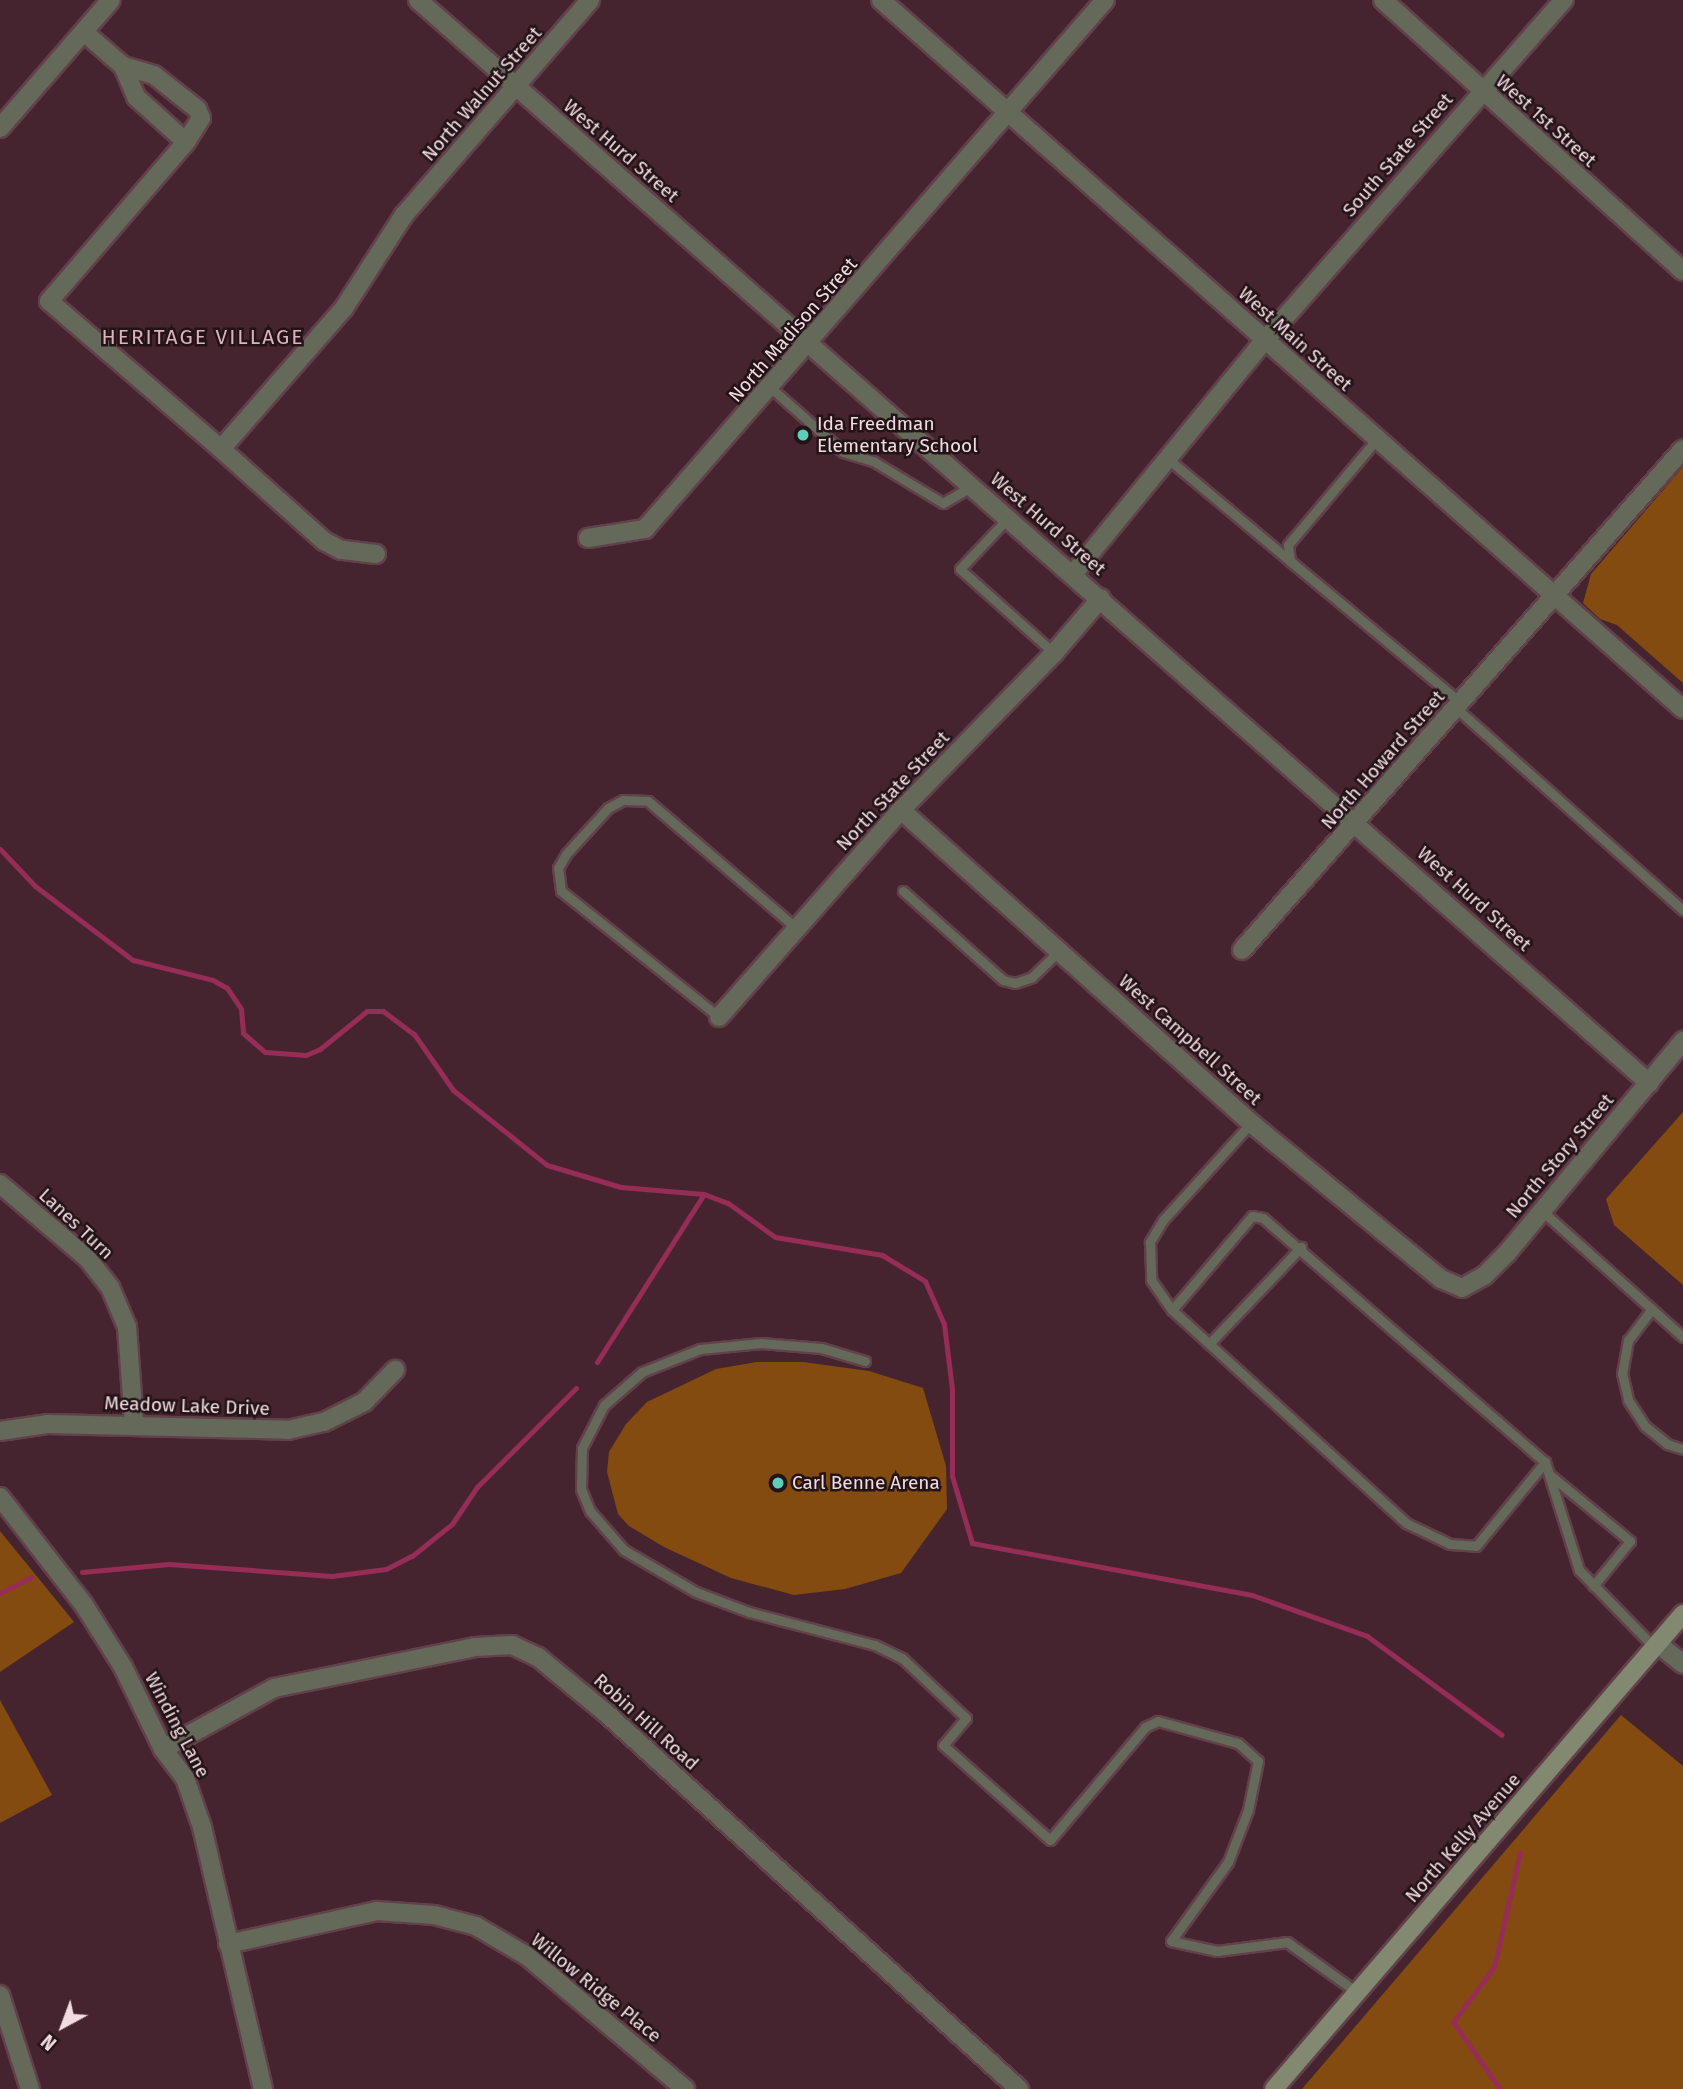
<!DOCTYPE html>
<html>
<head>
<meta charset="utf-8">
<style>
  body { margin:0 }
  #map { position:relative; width:1683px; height:2089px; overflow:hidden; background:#46242f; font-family:"Fira Sans",sans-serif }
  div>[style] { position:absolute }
  .green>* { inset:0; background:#834b10 }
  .stream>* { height:5px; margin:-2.5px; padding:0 2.5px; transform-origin:2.5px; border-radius:2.5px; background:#962d56 }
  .roads { filter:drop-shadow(2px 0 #62414b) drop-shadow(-2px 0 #62414b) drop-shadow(0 2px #62414b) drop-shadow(0 -2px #62414b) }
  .service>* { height:9px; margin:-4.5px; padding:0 4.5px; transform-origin:4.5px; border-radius:4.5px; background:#65695a }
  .minor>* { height:18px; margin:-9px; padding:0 9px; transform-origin:9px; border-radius:9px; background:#65695a }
  .tertiary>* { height:18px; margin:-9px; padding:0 9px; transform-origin:9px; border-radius:9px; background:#65695a }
  .secondary>* { height:18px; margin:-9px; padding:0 9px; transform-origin:9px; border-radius:9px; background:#828970 }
  .dots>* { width:19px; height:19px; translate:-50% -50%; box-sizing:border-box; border:4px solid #221317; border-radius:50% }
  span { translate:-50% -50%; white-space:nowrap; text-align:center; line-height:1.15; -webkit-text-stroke:5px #221317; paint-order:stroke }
  .street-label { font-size:19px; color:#f2dbe1 }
  .poi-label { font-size:19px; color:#f2dbe1 }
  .left { translate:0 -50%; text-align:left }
  .neighbourhood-label { font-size:21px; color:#ddb1bd; letter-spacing:2px }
  .north { position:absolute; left:28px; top:1991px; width:70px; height:70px; -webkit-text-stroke:5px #221317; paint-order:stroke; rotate:221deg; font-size:19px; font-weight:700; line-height:28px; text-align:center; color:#f2dbe1 }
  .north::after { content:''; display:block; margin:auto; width:24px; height:32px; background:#f2dbe1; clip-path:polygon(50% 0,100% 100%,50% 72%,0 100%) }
</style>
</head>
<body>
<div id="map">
  <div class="green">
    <div style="clip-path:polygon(1683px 467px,1683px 683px,1617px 625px,1600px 619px,1583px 603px,1591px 574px)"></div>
    <div style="clip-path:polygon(1683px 1112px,1683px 1285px,1614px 1225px,1606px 1199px)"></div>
    <div style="clip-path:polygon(757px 1362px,803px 1362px,869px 1371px,923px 1388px,946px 1466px,947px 1509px,901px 1573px,845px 1589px,794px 1595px,731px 1578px,664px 1547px,629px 1526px,618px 1514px,607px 1472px,609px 1452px,626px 1424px,647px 1402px,716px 1369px)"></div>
    <div style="clip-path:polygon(0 1531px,74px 1622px,0 1672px)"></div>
    <div style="clip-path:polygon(0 1700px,52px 1795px,0 1823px)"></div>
    <div style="clip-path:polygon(1621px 1715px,1683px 1766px,1683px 2089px,1302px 2089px)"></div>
  </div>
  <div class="stream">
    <div style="left:0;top:849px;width:51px;rotate:46.6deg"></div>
    <div style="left:35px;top:886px;width:123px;rotate:37.1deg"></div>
    <div style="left:133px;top:960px;width:82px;rotate:14deg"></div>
    <div style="left:213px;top:980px;width:16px;rotate:30deg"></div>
    <div style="left:227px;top:988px;width:25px;rotate:56deg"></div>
    <div style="left:241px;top:1009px;width:24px;rotate:85deg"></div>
    <div style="left:243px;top:1033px;width:29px;rotate:41deg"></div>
    <div style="left:265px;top:1052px;width:41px;rotate:4.2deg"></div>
    <div style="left:306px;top:1055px;width:15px;rotate:-23deg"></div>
    <div style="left:320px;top:1049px;width:60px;rotate:-39deg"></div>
    <div style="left:367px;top:1011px;width:16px"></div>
    <div style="left:383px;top:1011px;width:39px;rotate:37deg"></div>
    <div style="left:414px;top:1034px;width:68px;rotate:55.1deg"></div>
    <div style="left:453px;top:1090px;width:120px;rotate:38.6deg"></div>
    <div style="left:547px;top:1165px;width:77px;rotate:16.6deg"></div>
    <div style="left:621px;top:1187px;width:83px;rotate:4.8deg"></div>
    <div style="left:704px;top:1194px;width:26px;rotate:21deg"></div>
    <div style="left:728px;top:1203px;width:58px;rotate:35.9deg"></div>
    <div style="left:775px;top:1237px;width:109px;rotate:9.5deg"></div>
    <div style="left:882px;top:1255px;width:50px;rotate:31.2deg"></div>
    <div style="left:925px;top:1281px;width:47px;rotate:66.2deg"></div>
    <div style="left:944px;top:1324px;width:65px;rotate:83deg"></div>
    <div style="left:952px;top:1389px;width:87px;rotate:90deg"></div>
    <div style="left:952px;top:1476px;width:70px;rotate:73.4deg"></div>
    <div style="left:972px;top:1543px;width:285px;rotate:10.5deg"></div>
    <div style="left:1252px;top:1595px;width:122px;rotate:19.6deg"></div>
    <div style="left:1367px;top:1636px;width:167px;rotate:36.3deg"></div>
    <div style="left:597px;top:1362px;width:199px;rotate:-57.5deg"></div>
    <div style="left:82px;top:1572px;width:87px;rotate:-5.3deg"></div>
    <div style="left:169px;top:1564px;width:163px;rotate:4.2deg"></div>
    <div style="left:332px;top:1576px;width:54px;rotate:-7.4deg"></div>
    <div style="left:386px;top:1569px;width:29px;rotate:-27deg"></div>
    <div style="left:412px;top:1556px;width:51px;rotate:-38.7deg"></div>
    <div style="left:452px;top:1524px;width:45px;rotate:-56deg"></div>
    <div style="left:477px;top:1487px;width:140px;rotate:-45deg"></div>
    <div style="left:0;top:1593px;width:35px;rotate:-27deg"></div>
    <div style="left:1500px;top:2089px;width:82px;rotate:-125deg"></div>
    <div style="left:1453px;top:2022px;width:69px;rotate:-53.3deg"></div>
    <div style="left:1494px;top:1967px;width:117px;rotate:-77.2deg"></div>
  </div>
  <div class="roads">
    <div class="service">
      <div style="left:771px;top:388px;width:96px;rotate:41.6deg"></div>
      <div style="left:843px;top:452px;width:31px;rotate:17deg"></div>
      <div style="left:873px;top:461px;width:82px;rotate:31deg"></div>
      <div style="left:943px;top:503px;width:34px;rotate:-30deg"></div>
      <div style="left:1376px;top:440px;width:137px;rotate:130deg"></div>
      <div style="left:1288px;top:545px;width:16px;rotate:83deg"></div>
      <div style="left:1290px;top:561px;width:222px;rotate:39.7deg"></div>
      <div style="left:1167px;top:458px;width:160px;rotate:39.9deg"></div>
      <div style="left:1008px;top:518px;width:70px;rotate:133.3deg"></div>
      <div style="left:960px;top:569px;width:126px;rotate:41.8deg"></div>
      <div style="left:1456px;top:708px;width:304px;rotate:41.7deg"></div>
      <div style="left:903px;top:891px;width:134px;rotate:41.7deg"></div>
      <div style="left:1003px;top:980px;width:12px;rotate:14deg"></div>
      <div style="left:1015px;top:983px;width:18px;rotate:-19deg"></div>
      <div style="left:1032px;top:977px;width:39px;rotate:-44deg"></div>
      <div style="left:719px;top:1017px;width:202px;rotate:-141.4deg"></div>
      <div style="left:561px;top:891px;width:23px;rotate:-97deg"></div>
      <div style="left:558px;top:868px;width:16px;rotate:-60deg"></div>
      <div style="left:566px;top:854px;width:62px;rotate:-47.6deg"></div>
      <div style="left:608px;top:808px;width:17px;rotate:-28deg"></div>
      <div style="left:623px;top:800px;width:25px;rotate:2deg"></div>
      <div style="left:648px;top:801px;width:195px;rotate:40.6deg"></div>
      <div style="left:1251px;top:1123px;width:131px;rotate:132.2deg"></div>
      <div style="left:1163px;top:1220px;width:26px;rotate:121deg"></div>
      <div style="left:1150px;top:1242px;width:38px;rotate:88deg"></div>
      <div style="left:1151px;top:1280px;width:37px;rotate:55deg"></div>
      <div style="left:1172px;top:1310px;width:316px;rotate:42.3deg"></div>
      <div style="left:1406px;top:1523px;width:49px;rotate:25.5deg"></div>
      <div style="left:1450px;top:1544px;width:26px;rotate:4deg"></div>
      <div style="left:1476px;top:1546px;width:109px;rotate:-50.6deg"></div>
      <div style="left:1541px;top:1210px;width:191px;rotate:41.8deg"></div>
      <div style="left:1172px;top:1310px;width:123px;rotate:-49.6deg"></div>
      <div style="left:1252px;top:1216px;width:11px;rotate:10deg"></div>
      <div style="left:1263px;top:1218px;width:373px;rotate:40.9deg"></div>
      <div style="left:1545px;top:1462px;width:113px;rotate:72.5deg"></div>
      <div style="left:1579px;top:1570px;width:107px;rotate:45.8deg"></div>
      <div style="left:1651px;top:1310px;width:38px;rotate:127deg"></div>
      <div style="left:1628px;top:1340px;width:34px;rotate:100deg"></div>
      <div style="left:1622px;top:1373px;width:28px;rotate:77deg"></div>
      <div style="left:1628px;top:1400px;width:31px;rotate:57deg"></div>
      <div style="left:1645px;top:1426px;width:28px;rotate:39deg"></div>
      <div style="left:1667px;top:1444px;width:17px;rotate:17deg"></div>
      <div style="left:1209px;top:1344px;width:134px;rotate:-46.5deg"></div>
      <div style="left:865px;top:1361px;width:46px;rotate:-163.5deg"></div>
      <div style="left:821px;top:1348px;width:60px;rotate:-175.2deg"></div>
      <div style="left:761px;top:1343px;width:61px;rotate:174.4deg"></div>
      <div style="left:700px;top:1349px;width:62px;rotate:158.4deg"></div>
      <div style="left:642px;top:1372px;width:50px;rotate:139deg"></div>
      <div style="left:604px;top:1405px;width:48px;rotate:117.1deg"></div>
      <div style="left:582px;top:1448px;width:41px;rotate:91.4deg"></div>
      <div style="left:581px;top:1489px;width:24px;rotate:68deg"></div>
      <div style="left:590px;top:1511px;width:52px;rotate:48.9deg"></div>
      <div style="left:624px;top:1550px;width:83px;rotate:30.3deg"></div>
      <div style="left:696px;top:1592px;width:57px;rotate:20.7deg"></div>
      <div style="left:749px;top:1612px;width:130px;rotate:14.7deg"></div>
      <div style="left:875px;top:1645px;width:30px;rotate:26deg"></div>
      <div style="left:902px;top:1658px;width:88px;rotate:43.2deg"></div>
      <div style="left:966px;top:1718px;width:35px;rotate:130deg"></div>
      <div style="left:943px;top:1745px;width:143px;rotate:41.6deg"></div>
      <div style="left:1050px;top:1840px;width:148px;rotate:-49.9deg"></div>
      <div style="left:1145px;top:1727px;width:14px;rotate:-25deg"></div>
      <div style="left:1158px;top:1721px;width:83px;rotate:15.4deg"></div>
      <div style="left:1238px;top:1743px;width:27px;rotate:42deg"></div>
      <div style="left:1258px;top:1761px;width:50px;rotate:101.5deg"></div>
      <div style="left:1248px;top:1810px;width:56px;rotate:111deg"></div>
      <div style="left:1228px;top:1862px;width:97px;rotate:125.8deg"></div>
      <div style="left:1171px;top:1941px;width:47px;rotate:12.3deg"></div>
      <div style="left:1217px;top:1951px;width:71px;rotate:-7.3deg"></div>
      <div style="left:1287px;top:1942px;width:87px;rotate:35.7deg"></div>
      <div style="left:1550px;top:1475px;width:104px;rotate:39.5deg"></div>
      <div style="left:1630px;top:1541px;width:58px;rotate:129.4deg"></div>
    </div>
    <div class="minor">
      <div style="left:418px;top:0;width:1640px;rotate:41.34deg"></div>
      <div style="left:881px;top:0;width:1070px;rotate:41.48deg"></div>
      <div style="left:1383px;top:0;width:404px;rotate:42.1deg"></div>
      <div style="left:84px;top:32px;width:52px;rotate:41.1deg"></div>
      <div style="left:123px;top:66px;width:32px;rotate:16deg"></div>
      <div style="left:154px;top:75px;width:55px;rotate:38.3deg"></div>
      <div style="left:197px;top:109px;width:10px;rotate:66deg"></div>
      <div style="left:201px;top:118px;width:28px;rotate:122deg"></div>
      <div style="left:186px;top:142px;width:210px;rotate:130.7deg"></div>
      <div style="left:49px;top:301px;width:227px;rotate:40.7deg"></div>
      <div style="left:123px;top:66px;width:34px;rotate:67deg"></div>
      <div style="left:136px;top:97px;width:67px;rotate:42deg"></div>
      <div style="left:588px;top:538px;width:58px;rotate:-9deg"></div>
      <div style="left:645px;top:529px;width:701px;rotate:-48.99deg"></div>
      <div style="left:376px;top:554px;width:35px;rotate:-173deg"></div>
      <div style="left:341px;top:550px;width:19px;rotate:-152deg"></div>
      <div style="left:324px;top:541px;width:138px;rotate:-138.2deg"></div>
      <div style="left:221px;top:449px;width:187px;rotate:-48.9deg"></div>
      <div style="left:344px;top:308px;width:111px;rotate:-57.2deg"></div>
      <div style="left:404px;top:215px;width:284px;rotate:-49.1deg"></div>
      <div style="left:1074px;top:573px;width:301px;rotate:-50.7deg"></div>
      <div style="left:1265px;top:340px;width:453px;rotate:-48.7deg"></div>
      <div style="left:901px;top:810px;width:470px;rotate:41.8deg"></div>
      <div style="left:1251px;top:1123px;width:246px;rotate:39.4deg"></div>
      <div style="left:1441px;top:1279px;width:23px;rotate:23deg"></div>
      <div style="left:1462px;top:1288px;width:25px;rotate:-29deg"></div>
      <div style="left:1484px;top:1276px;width:33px;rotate:-45deg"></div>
      <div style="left:1507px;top:1253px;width:276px;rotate:-50.3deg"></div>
      <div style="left:1242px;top:950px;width:667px;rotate:-48.64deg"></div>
      <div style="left:719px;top:1017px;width:276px;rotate:-48.7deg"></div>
      <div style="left:901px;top:810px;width:219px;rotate:-45.7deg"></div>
      <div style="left:1054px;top:653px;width:72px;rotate:-49.5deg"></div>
      <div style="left:0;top:1184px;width:116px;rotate:40.4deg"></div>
      <div style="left:88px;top:1259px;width:36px;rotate:52deg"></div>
      <div style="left:110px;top:1287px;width:43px;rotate:67deg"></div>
      <div style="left:127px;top:1327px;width:97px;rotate:85.9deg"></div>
      <div style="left:0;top:1431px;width:49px;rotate:-8.3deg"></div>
      <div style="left:48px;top:1424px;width:240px;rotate:1.4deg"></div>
      <div style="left:288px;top:1430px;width:37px;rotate:-13deg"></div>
      <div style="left:324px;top:1422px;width:45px;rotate:-26.6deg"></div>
      <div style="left:364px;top:1402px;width:45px;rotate:-45.9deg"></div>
      <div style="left:0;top:1497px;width:137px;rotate:52.1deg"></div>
      <div style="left:84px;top:1605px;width:73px;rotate:57.8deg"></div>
      <div style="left:123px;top:1667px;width:91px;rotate:64deg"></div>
      <div style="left:163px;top:1749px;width:36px;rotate:53deg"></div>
      <div style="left:185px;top:1778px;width:52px;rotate:70.9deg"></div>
      <div style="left:202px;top:1827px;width:269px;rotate:76.9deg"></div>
      <div style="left:1657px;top:1643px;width:33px;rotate:39deg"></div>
      <div style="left:163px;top:1749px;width:127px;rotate:-28.8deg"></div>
      <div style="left:274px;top:1688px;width:205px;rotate:-11.5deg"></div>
      <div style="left:475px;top:1647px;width:37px;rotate:-3deg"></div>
      <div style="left:512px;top:1645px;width:29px;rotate:25deg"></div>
      <div style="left:538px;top:1657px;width:88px;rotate:39.5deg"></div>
      <div style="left:606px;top:1713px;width:559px;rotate:42.32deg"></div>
      <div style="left:228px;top:1944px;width:153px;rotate:-12.5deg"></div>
      <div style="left:377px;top:1911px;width:57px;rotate:4deg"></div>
      <div style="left:434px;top:1915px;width:43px;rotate:14.7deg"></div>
      <div style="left:476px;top:1926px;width:59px;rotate:30.5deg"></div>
      <div style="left:527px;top:1956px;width:207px;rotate:40.1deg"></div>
      <div style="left:0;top:1995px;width:99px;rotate:72.3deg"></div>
    </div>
    <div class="tertiary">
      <div style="left:0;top:128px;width:169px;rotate:-49.1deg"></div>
    </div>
    <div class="secondary">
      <div style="left:1274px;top:2089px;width:627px;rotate:-49.27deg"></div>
    </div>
  </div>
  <div class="dots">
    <div style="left:803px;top:435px;background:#5cceba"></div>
    <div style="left:778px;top:1483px;background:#5cceba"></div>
  </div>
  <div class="street-label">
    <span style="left:482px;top:94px;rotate:-49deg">North Walnut Street</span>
    <span style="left:1546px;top:121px;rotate:42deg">West 1st Street</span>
    <span style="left:621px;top:151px;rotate:41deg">West Hurd Street</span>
    <span style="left:1398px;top:155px;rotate:-49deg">South State Street</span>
    <span style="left:793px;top:330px;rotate:-49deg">North Madison Street</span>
    <span style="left:1295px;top:339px;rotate:42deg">West Main Street</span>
    <span style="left:1048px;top:524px;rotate:41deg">West Hurd Street</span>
    <span style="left:1383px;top:760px;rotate:-49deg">North Howard Street</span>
    <span style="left:893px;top:791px;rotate:-47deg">North State Street</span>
    <span style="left:1474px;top:899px;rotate:42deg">West Hurd Street</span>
    <span style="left:1190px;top:1040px;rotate:42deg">West Campbell Street</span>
    <span style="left:1560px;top:1156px;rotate:-50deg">North Story Street</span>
    <span style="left:76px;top:1224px;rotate:43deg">Lanes Turn</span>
    <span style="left:187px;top:1406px;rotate:2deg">Meadow Lake Drive</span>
    <span style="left:646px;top:1722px;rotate:42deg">Robin Hill Road</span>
    <span style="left:177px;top:1725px;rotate:62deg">Winding Lane</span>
    <span style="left:1463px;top:1838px;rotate:-49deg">North Kelly Avenue</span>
    <span style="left:596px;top:1988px;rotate:39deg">Willow Ridge Place</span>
  </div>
  <div class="poi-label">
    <span class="left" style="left:817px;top:435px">Ida Freedman<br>Elementary School</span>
    <span class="left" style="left:792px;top:1483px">Carl Benne Arena</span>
  </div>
  <div class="neighbourhood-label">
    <span style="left:203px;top:337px">HERITAGE VILLAGE</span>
  </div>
  <div class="north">N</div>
</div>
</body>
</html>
